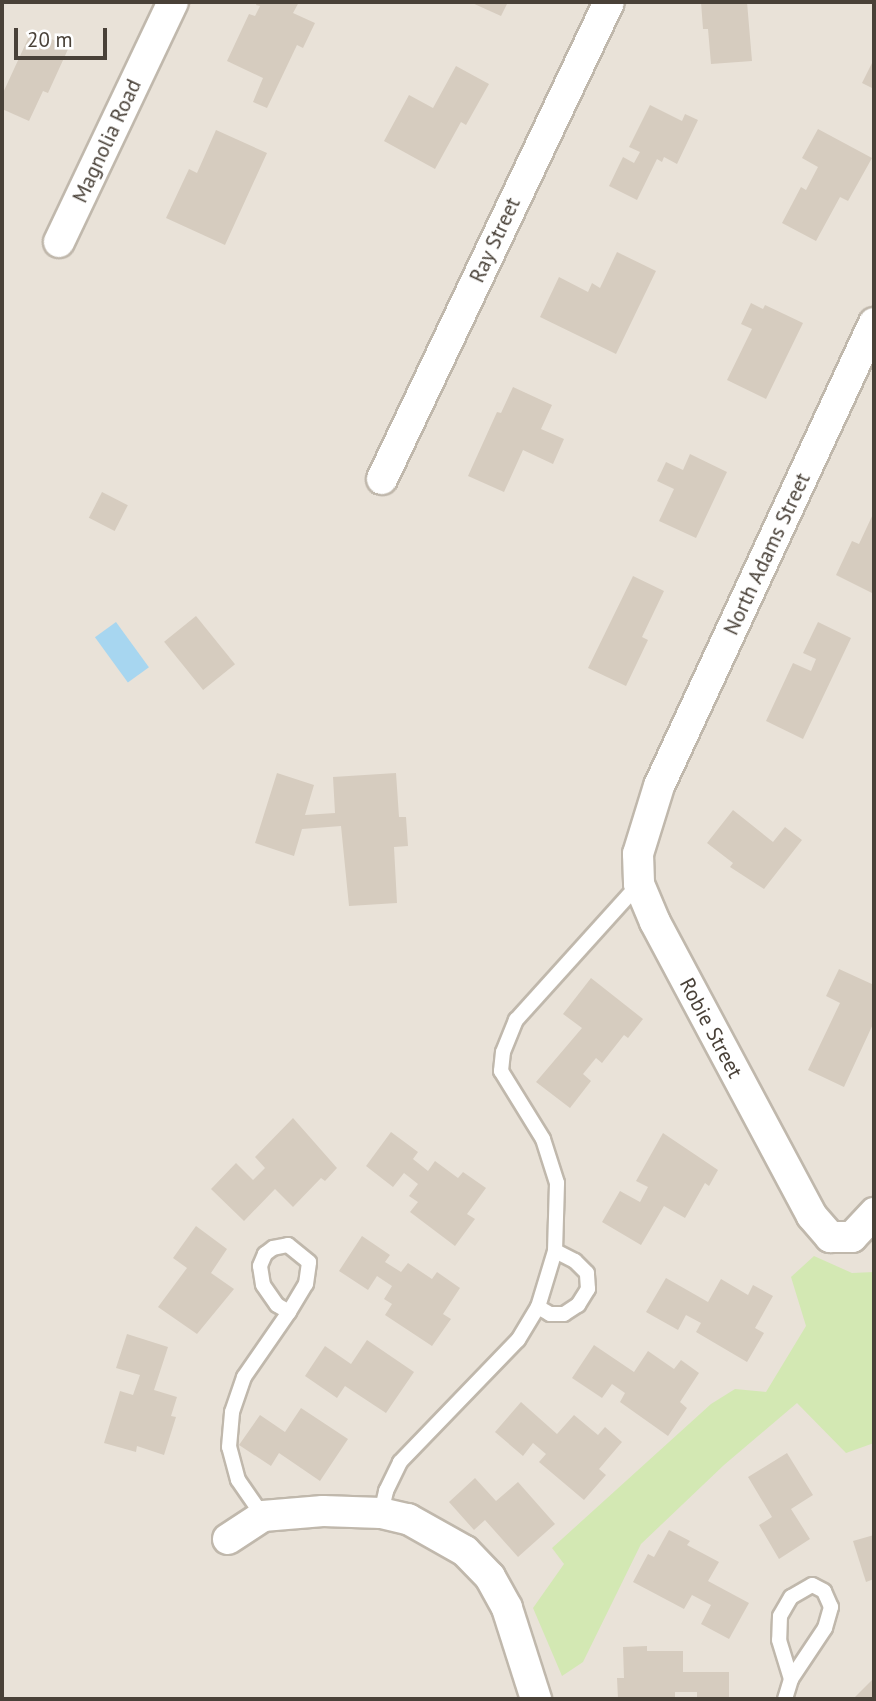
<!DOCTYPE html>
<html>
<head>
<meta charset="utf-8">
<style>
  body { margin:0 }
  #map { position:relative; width:876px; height:1701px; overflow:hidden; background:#f5f1ea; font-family:"PT Sans",sans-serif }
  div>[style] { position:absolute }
  .residential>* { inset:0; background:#e9e2d8; transform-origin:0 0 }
  .green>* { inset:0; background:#d3e8b3 }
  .water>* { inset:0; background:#a7d6f0; transform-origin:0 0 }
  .building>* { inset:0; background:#d6ccbf; transform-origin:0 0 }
  .roads { filter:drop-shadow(2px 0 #c0b8ac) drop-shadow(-2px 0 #c0b8ac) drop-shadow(0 2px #c0b8ac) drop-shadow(0 -2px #c0b8ac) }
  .service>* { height:14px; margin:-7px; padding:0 7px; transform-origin:7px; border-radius:7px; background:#fff }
  .minor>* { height:30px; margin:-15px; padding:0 15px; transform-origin:15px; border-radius:15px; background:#fff }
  span { translate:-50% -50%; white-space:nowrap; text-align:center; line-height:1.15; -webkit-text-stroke:5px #fff; paint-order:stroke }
  .street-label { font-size:21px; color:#494138 }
  .frame { position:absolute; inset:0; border:4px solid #494138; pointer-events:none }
  .scale { position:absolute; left:14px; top:28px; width:93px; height:32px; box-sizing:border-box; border:4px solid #494138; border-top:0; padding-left:9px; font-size:21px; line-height:24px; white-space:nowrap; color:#494138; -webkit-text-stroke:5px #fff; paint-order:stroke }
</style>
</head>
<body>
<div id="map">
  <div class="residential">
    <div style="left:2px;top:2px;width:872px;height:1697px"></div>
  </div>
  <div class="green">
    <div style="clip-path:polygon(814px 1256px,852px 1273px,874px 1272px,874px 1443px,846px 1453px,797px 1403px,724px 1465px,641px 1544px,583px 1662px,562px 1676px,533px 1608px,564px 1564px,552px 1548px,711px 1404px,735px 1389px,766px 1392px,806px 1326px,791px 1277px)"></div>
  </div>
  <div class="water">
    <div style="left:116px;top:622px;width:56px;height:26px;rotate:54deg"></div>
  </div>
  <div class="building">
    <div style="clip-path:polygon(257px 2px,299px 2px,293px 13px,315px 23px,303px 48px,297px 45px,267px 108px,253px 102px,263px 78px,227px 61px,249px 14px,255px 16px,260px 6px,256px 5px)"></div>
    <div style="clip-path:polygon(470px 2px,508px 2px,501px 16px)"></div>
    <div style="clip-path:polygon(701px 2px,747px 2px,752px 61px,711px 64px,708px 29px,703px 29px)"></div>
    <div style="clip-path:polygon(32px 30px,69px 47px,48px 93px,43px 91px,29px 121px,2px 109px,2px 95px)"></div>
    <div style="clip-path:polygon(874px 59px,874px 89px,862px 83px)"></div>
    <div style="clip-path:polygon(456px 66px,489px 84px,466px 125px,461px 122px,435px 169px,384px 141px,409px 95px,433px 108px)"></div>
    <div style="clip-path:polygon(650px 105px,682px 121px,685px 114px,698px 120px,677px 164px,664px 157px,662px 162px,657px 159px,637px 200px,609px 186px,623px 157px,634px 163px,640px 152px,629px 147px)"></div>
    <div style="clip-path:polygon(818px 129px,872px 158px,848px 201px,840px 197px,816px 241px,782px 223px,801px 187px,806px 190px,818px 167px,802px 158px)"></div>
    <div style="clip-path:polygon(216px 130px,267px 153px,225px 245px,166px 218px,189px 169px,197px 173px)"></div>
    <div style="clip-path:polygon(617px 252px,656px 271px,616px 354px,540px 317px,559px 277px,588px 292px,592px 283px,600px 288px)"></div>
    <div style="clip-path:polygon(751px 303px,763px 309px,765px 305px,803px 323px,766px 399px,727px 380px,752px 329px,741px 324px)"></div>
    <div style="clip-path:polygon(513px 387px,552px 405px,541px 429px,564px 439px,553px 464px,523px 450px,504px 492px,468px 476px,497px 412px,501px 413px)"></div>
    <div style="clip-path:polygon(690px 454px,727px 472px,696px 538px,659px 521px,674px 489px,657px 481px,666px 462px,683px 470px)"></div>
    <div style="left:102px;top:492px;width:29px;height:29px;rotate:27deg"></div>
    <div style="clip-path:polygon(874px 512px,874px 594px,836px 575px,852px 541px,859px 544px)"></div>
    <div style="clip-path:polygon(633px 576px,664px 591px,642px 637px,648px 640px,626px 686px,588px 668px)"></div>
    <div style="left:196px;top:616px;width:62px;height:41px;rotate:51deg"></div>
    <div style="clip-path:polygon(818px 622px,851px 638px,803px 739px,766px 721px,793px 663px,811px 671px,816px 659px,803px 653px)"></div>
    <div style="clip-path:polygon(277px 773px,314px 785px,305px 815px,335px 813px,333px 777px,396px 773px,399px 817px,406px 817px,408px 846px,394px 847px,397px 903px,349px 906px,341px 826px,302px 829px,294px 856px,255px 843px)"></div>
    <div style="clip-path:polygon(733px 810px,773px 842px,785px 827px,802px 840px,764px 889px,730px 867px,733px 863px,707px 843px)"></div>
    <div style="clip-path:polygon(839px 969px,874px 985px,874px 1022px,844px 1087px,808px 1070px,840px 1003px,826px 996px)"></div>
    <div style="clip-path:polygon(591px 978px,643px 1019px,628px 1038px,624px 1035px,602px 1063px,596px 1058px,583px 1074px,591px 1081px,570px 1108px,536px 1082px,582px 1028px,563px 1014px)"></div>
    <div style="clip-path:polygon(293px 1118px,337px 1168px,325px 1181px,321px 1178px,293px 1207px,275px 1189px,244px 1221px,211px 1189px,236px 1163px,253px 1180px,265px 1168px,255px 1157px)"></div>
    <div style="clip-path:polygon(391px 1132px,418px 1152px,413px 1159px,428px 1171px,435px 1161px,458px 1178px,463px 1172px,486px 1188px,467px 1214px,475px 1219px,455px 1246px,410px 1212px,418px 1202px,409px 1196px,418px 1184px,404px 1173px,393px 1187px,366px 1166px)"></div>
    <div style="clip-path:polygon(663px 1133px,718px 1170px,709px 1186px,705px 1183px,685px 1218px,664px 1206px,641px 1245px,602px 1222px,620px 1191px,640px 1202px,648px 1187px,636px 1181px)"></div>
    <div style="clip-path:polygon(196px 1226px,227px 1249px,211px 1273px,234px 1289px,197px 1334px,158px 1307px,187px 1268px,173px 1258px)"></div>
    <div style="clip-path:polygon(362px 1236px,390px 1255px,385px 1262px,401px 1272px,408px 1263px,432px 1279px,437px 1272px,460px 1288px,443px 1314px,451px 1319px,432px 1346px,385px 1315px,392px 1304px,384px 1299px,392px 1286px,377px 1276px,368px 1290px,339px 1271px)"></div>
    <div style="clip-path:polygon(666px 1278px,708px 1302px,721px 1279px,748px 1295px,753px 1285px,773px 1296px,755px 1328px,764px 1333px,747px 1362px,696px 1332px,701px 1323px,686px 1315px,678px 1330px,646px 1312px)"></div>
    <div style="clip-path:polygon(127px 1334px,168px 1347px,154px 1390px,177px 1397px,171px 1416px,176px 1417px,164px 1455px,137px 1446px,136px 1452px,104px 1443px,120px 1391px,133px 1395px,140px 1375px,116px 1368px)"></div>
    <div style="clip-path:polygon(367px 1340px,414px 1372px,386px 1413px,345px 1386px,337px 1398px,305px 1376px,325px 1346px,351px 1364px)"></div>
    <div style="clip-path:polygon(594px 1345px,634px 1372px,648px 1351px,674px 1369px,681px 1360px,699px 1373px,680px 1402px,687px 1408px,668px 1436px,620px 1402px,625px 1393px,612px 1384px,602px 1398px,572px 1378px)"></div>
    <div style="clip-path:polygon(521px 1402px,557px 1434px,574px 1415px,598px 1435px,605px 1427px,622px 1442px,599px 1469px,606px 1475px,584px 1500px,539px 1462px,546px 1454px,533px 1443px,523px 1456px,495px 1432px)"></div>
    <div style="clip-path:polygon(301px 1408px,348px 1439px,320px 1481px,279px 1453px,271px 1466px,239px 1445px,260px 1415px,285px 1432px)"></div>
    <div style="clip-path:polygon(787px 1453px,813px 1495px,791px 1509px,810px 1539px,779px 1559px,759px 1525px,772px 1517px,748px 1477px)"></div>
    <div style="clip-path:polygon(475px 1478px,496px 1501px,518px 1482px,555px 1524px,518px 1557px,485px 1520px,474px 1530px,449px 1502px)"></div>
    <div style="clip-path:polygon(669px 1530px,690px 1541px,687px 1545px,719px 1562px,708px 1581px,749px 1603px,729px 1639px,701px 1624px,711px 1605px,692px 1595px,684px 1609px,633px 1582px,648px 1554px,654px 1557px)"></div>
    <div style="clip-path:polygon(874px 1535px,874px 1579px,866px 1582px,853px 1541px)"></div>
    <div style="clip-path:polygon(647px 1646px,647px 1651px,683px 1651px,683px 1672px,729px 1672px,729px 1699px,697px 1699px,697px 1692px,675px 1692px,675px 1699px,618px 1699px,617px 1678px,624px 1678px,623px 1647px)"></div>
    <div style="clip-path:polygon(872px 1680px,874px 1699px,853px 1699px)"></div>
  </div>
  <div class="roads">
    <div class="service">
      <div style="left:538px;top:1307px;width:14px;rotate:30deg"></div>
      <div style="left:550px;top:1314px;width:14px"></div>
      <div style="left:564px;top:1314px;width:17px;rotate:-33deg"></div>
      <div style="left:578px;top:1305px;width:19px;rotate:-58deg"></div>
      <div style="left:588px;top:1289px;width:16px;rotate:-94deg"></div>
      <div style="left:587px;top:1273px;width:17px;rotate:-135deg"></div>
      <div style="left:575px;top:1261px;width:22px;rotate:-153deg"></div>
      <div style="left:381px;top:1513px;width:23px;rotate:-77deg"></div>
      <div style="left:386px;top:1491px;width:32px;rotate:-64deg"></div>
      <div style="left:400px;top:1462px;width:170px;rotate:-46deg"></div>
      <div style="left:518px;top:1340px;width:39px;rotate:-59deg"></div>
      <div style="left:538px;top:1307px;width:59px;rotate:-73.1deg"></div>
      <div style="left:555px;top:1251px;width:68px;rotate:-88.3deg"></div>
      <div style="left:557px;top:1183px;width:46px;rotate:-107.7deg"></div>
      <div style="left:543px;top:1139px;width:80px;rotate:-121.7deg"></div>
      <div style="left:501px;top:1071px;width:19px;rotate:-84deg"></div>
      <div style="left:503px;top:1052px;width:35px;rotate:-68deg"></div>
      <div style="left:516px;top:1020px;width:183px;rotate:-47.9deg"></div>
      <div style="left:263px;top:1516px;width:44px;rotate:-124.8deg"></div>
      <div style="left:238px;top:1480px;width:34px;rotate:-105deg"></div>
      <div style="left:229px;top:1447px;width:35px;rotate:-85deg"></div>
      <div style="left:232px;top:1412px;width:37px;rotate:-71deg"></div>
      <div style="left:244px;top:1377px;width:79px;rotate:-55.3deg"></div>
      <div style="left:289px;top:1312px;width:33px;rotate:-59deg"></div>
      <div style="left:306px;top:1284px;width:22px;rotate:-82deg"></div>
      <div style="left:309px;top:1262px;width:27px;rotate:-141deg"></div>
      <div style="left:288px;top:1245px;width:15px;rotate:169deg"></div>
      <div style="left:273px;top:1248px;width:10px;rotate:143deg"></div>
      <div style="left:265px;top:1254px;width:13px;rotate:113deg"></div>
      <div style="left:260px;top:1266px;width:19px;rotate:81deg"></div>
      <div style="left:263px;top:1285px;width:24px;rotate:55deg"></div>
      <div style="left:277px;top:1305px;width:14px;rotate:30deg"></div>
      <div style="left:785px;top:1699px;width:21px;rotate:-73deg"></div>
      <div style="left:791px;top:1679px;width:61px;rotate:-56.3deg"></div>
      <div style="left:825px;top:1628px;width:22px;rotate:-74deg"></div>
      <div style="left:831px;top:1607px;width:17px;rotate:-114deg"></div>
      <div style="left:824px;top:1591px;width:13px;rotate:-153deg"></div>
      <div style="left:812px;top:1585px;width:24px;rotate:150deg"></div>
      <div style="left:791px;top:1597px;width:22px;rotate:120deg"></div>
      <div style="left:780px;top:1616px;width:24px;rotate:92deg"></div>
      <div style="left:779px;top:1640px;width:41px;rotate:72.9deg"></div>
    </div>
    <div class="minor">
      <div style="left:59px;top:242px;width:266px;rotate:-64.6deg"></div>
      <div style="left:874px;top:323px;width:510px;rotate:114.91deg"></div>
      <div style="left:659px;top:786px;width:71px;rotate:107.2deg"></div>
      <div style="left:638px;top:854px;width:30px;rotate:88deg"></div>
      <div style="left:639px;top:884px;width:41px;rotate:67.2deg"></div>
      <div style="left:655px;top:922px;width:333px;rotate:61.9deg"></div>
      <div style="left:812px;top:1216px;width:28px;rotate:49deg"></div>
      <div style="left:830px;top:1237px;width:22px"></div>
      <div style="left:852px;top:1237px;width:33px;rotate:-47deg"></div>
      <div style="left:382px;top:479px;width:528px;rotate:-64.55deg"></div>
      <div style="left:228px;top:1539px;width:42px;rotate:-33.3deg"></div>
      <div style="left:263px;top:1516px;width:60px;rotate:-4.8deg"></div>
      <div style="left:323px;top:1511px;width:58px;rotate:2deg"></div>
      <div style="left:381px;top:1513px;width:28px;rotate:13deg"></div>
      <div style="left:408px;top:1519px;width:65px;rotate:29.3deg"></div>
      <div style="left:465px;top:1551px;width:36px;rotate:46deg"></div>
      <div style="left:490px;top:1577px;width:35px;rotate:61deg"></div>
      <div style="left:507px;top:1608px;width:96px;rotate:72.3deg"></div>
    </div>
  </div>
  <div class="street-label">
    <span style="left:107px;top:141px;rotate:-65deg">Magnolia Road</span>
    <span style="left:495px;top:240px;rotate:-65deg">Ray Street</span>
    <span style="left:767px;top:554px;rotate:-65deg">North Adams Street</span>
    <span style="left:711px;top:1028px;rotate:62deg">Robie Street</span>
  </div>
  <div class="frame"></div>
  <div class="scale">20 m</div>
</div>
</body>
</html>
